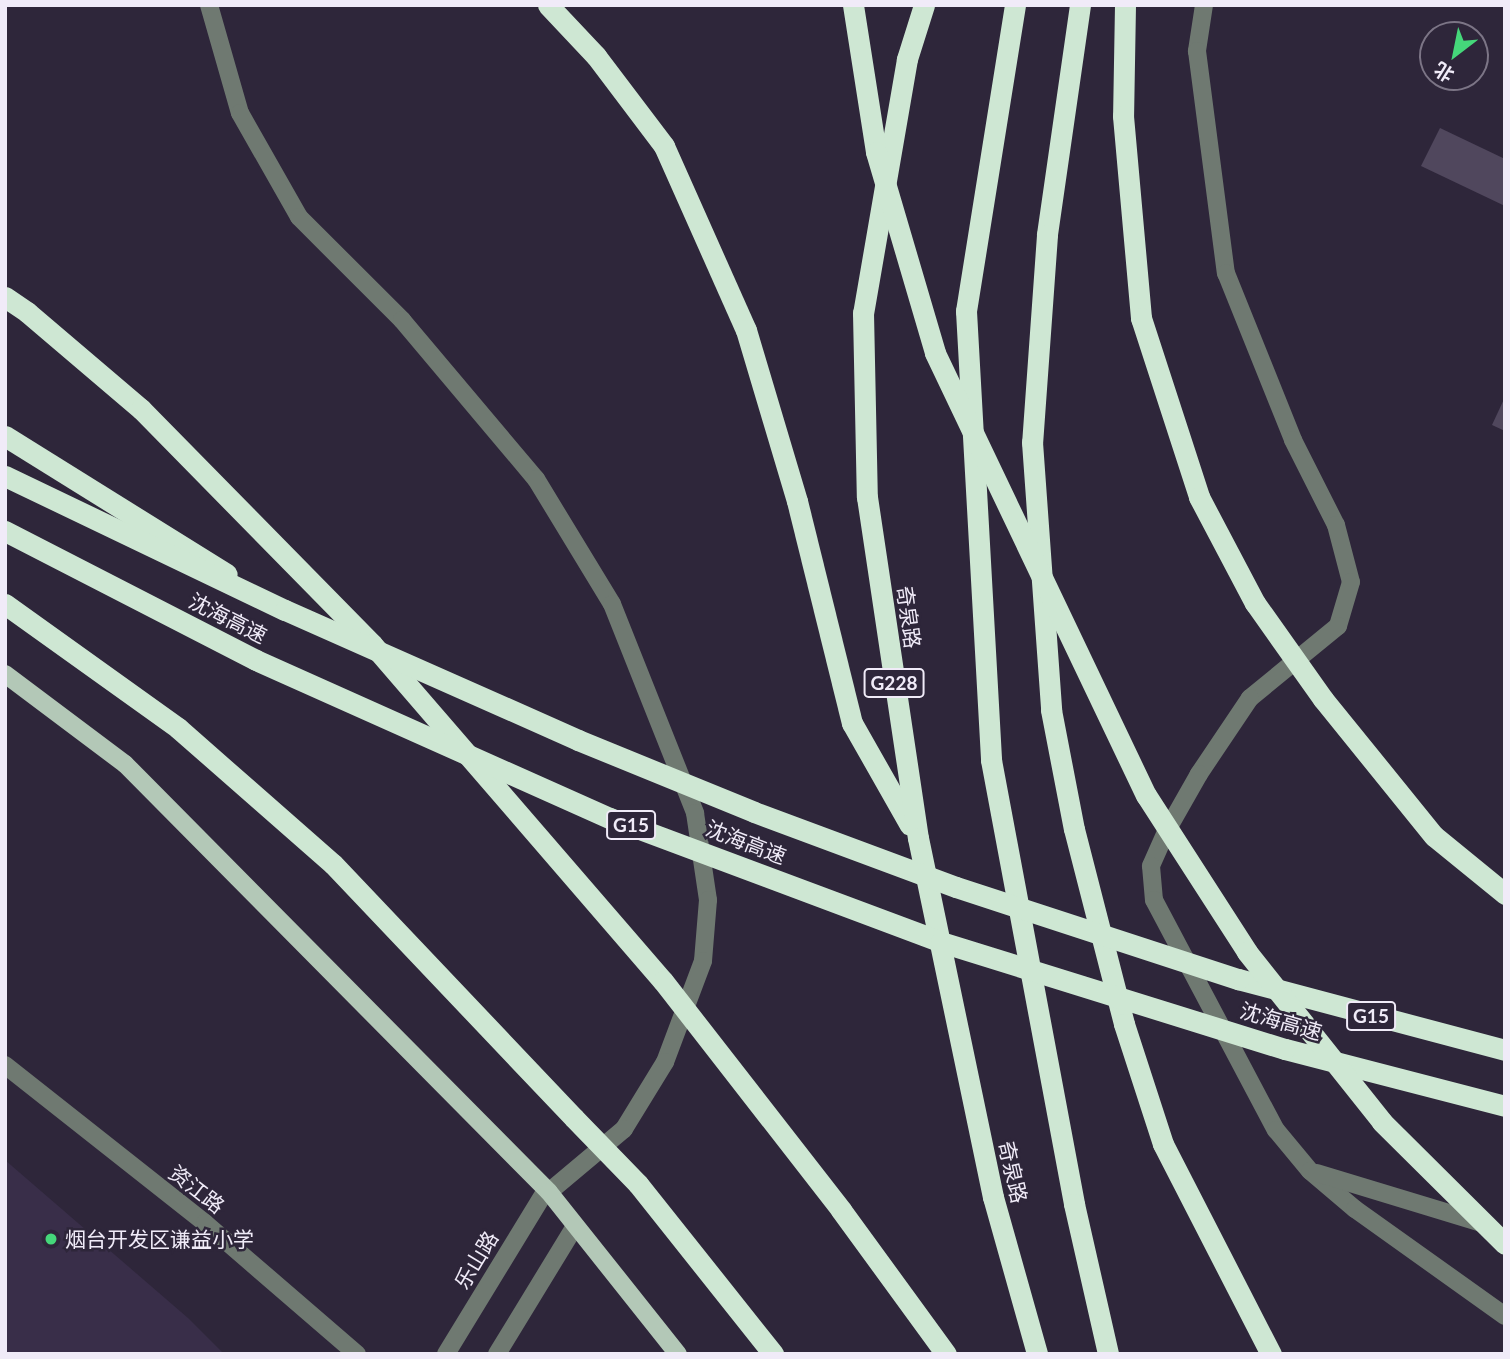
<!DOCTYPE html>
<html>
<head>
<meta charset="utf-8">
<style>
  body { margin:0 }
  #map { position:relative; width:1510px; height:1359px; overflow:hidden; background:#2e263a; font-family:Lato,"Noto Sans SC",sans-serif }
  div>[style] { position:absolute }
  .built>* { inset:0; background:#392e49 }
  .building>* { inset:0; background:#50475d }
  .minor>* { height:18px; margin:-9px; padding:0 9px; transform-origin:9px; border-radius:9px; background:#6f7971 }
  .major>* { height:18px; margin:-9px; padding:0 9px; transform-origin:9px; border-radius:9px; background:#b3c8b7 }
  .highway>* { height:21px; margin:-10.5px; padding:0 10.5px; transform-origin:10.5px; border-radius:10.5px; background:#cee7d3 }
  .highway-bridge>* { height:21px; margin:-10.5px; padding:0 10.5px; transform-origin:10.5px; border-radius:10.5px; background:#cee7d3 }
  .dots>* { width:19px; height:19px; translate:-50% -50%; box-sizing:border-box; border:4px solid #2e263a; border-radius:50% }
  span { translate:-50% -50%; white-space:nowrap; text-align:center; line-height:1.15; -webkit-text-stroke:5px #2e263a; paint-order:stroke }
  .shield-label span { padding:2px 5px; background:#2e263a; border:2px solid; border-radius:5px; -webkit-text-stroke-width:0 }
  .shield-label { font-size:19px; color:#f0ebf8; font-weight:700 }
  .street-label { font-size:21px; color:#f0ebf8 }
  .poi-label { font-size:21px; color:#f0ebf8 }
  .left { translate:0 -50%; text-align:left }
  .frame { position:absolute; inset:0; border:7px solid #f0ebf8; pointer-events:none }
  .north { position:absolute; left:1419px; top:21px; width:70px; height:70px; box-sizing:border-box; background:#2e263a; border:2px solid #7c7586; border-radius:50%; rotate:212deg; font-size:19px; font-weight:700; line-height:28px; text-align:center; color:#f0ebf8 }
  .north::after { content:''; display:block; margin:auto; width:24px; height:32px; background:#45d77a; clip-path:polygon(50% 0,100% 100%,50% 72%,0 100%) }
</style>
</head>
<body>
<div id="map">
  <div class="built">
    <div style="clip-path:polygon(5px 1160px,188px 1318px,224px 1354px,5px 1354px)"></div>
  </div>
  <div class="building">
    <div style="clip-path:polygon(1440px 128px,1505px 159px,1505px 206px,1421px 166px)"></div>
    <div style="clip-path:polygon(1505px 397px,1505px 431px,1492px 425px)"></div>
  </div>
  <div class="minor">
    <div style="left:209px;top:5px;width:112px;rotate:74deg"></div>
    <div style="left:240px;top:113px;width:120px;rotate:60.4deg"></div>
    <div style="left:299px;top:217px;width:146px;rotate:45deg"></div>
    <div style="left:402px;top:320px;width:208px;rotate:49.9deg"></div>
    <div style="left:536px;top:479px;width:146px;rotate:58.7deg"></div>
    <div style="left:612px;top:604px;width:225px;rotate:68.3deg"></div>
    <div style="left:695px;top:813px;width:88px;rotate:81.5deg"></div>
    <div style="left:708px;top:900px;width:61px;rotate:94.7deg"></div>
    <div style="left:703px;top:961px;width:108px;rotate:110.6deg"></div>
    <div style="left:665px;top:1062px;width:79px;rotate:121.5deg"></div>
    <div style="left:624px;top:1129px;width:98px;rotate:140deg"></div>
    <div style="left:1204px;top:5px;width:47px;rotate:98.7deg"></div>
    <div style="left:1197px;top:51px;width:224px;rotate:82.6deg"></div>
    <div style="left:1226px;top:273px;width:180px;rotate:68.1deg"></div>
    <div style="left:1293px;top:440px;width:95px;rotate:63.2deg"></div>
    <div style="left:1336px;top:525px;width:59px;rotate:75.3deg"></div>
    <div style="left:1351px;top:582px;width:46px;rotate:106.5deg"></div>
    <div style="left:1338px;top:626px;width:114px;rotate:140.7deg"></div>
    <div style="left:1250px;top:698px;width:92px;rotate:123.9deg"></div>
    <div style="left:1199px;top:774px;width:67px;rotate:119.6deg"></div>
    <div style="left:1166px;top:832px;width:37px;rotate:114deg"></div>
    <div style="left:1151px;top:866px;width:34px;rotate:85deg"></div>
    <div style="left:1154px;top:900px;width:260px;rotate:62.1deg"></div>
    <div style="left:1276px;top:1130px;width:53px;rotate:50.3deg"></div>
    <div style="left:1310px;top:1171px;width:59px;rotate:40.2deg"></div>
    <div style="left:1355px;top:1209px;width:184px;rotate:35.5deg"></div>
    <div style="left:5px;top:1065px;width:255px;rotate:38.3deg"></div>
    <div style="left:205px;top:1223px;width:201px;rotate:40.8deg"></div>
    <div style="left:1317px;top:1173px;width:176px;rotate:16.9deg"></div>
    <div style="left:446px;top:1354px;width:192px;rotate:-58.6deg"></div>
    <div style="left:497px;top:1354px;width:150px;rotate:-58.6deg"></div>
  </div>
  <div class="major">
    <div style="left:5px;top:674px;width:150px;rotate:36.9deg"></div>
    <div style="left:125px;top:764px;width:602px;rotate:45.27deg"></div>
    <div style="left:549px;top:1192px;width:207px;rotate:51.5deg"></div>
  </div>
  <div class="highway">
    <div style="left:548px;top:5px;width:70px;rotate:46.7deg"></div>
    <div style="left:596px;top:56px;width:113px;rotate:52.9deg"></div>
    <div style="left:664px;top:146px;width:201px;rotate:66deg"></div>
    <div style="left:746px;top:330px;width:178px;rotate:73.4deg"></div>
    <div style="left:797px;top:501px;width:229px;rotate:76.1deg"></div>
    <div style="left:852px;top:723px;width:117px;rotate:60.4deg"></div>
    <div style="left:924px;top:5px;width:57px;rotate:107.5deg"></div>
    <div style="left:907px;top:59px;width:258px;rotate:99.8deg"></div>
    <div style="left:863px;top:313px;width:184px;rotate:88.8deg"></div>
    <div style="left:867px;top:497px;width:345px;rotate:81.5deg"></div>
    <div style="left:918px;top:838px;width:367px;rotate:78.2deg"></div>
    <div style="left:993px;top:1197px;width:163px;rotate:74.3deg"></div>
    <div style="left:1015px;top:5px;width:310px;rotate:99.1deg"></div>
    <div style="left:966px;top:311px;width:450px;rotate:86.8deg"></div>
    <div style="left:991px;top:760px;width:452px;rotate:79.4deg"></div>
    <div style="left:1074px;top:1204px;width:154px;rotate:77.2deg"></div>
    <div style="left:1080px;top:5px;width:232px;rotate:98.2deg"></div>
    <div style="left:1047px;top:235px;width:208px;rotate:94.1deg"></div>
    <div style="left:1032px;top:442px;width:269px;rotate:85.9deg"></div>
    <div style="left:1051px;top:710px;width:121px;rotate:79.1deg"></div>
    <div style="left:1074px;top:829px;width:201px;rotate:75.6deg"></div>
    <div style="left:1124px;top:1024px;width:126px;rotate:72deg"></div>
    <div style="left:1163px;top:1144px;width:236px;rotate:62.8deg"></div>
    <div style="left:1125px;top:5px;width:111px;rotate:91deg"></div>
    <div style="left:1123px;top:116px;width:203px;rotate:84.9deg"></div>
    <div style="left:1141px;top:318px;width:188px;rotate:72deg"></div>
    <div style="left:1199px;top:497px;width:120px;rotate:62.2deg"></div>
    <div style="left:5px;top:436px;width:261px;rotate:31.9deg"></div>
    <div style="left:5px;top:604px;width:213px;rotate:35.6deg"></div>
    <div style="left:178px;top:728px;width:206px;rotate:41.3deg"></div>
    <div style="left:333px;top:864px;width:350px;rotate:46.5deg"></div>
    <div style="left:1323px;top:699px;width:176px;rotate:51deg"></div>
    <div style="left:1434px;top:836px;width:92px;rotate:39.2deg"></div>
    <div style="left:1238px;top:979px;width:276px;rotate:14.9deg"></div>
    <div style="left:1285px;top:1049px;width:227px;rotate:14.5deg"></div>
    <div style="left:638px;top:1184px;width:217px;rotate:51.5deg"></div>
  </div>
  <div class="highway-bridge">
    <div style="left:853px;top:5px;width:149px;rotate:81.1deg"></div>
    <div style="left:876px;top:152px;width:209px;rotate:73.6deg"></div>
    <div style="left:935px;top:353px;width:490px;rotate:64.5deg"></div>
    <div style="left:1146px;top:795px;width:187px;rotate:57.2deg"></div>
    <div style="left:1247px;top:952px;width:217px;rotate:51.5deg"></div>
    <div style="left:1382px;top:1122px;width:173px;rotate:44.8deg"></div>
    <div style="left:5px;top:297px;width:27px;rotate:34deg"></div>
    <div style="left:27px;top:312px;width:150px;rotate:40.4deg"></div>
    <div style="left:141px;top:409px;width:330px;rotate:45.5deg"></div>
    <div style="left:372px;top:644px;width:445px;rotate:49.2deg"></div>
    <div style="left:663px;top:981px;width:290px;rotate:52.1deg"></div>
    <div style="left:841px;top:1210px;width:178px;rotate:53.9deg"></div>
    <div style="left:5px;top:476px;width:310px;rotate:25.6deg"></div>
    <div style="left:285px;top:610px;width:321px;rotate:23.9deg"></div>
    <div style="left:578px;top:740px;width:190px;rotate:22.2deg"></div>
    <div style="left:754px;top:812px;width:215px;rotate:20.4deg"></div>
    <div style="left:956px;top:887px;width:297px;rotate:18.1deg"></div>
    <div style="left:5px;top:531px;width:282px;rotate:27.2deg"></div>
    <div style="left:256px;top:660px;width:388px;rotate:24.1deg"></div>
    <div style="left:610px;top:818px;width:353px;rotate:20.5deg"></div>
    <div style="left:941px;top:942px;width:360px;rotate:17.3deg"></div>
    <div style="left:1255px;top:603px;width:118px;rotate:54.7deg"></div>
    <div style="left:574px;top:1118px;width:92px;rotate:45.9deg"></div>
  </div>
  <div class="dots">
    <div style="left:51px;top:1239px;background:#45d77a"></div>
  </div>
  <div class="shield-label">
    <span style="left:894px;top:683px">G228</span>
    <span style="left:631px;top:825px">G15</span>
    <span style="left:1371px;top:1016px">G15</span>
  </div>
  <div class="street-label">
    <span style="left:909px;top:617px;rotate:82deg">奇泉路</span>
    <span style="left:228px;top:618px;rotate:27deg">沈海高速</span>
    <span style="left:746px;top:842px;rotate:21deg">沈海高速</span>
    <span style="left:1281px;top:1021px;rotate:16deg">沈海高速</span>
    <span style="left:1013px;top:1172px;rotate:77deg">奇泉路</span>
    <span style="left:197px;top:1189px;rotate:38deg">资江路</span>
    <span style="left:476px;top:1260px;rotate:-59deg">乐山路</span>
  </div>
  <div class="poi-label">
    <span class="left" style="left:65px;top:1239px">烟台开发区谦益小学</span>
  </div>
  <div class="frame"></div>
  <div class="north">北</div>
</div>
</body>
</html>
